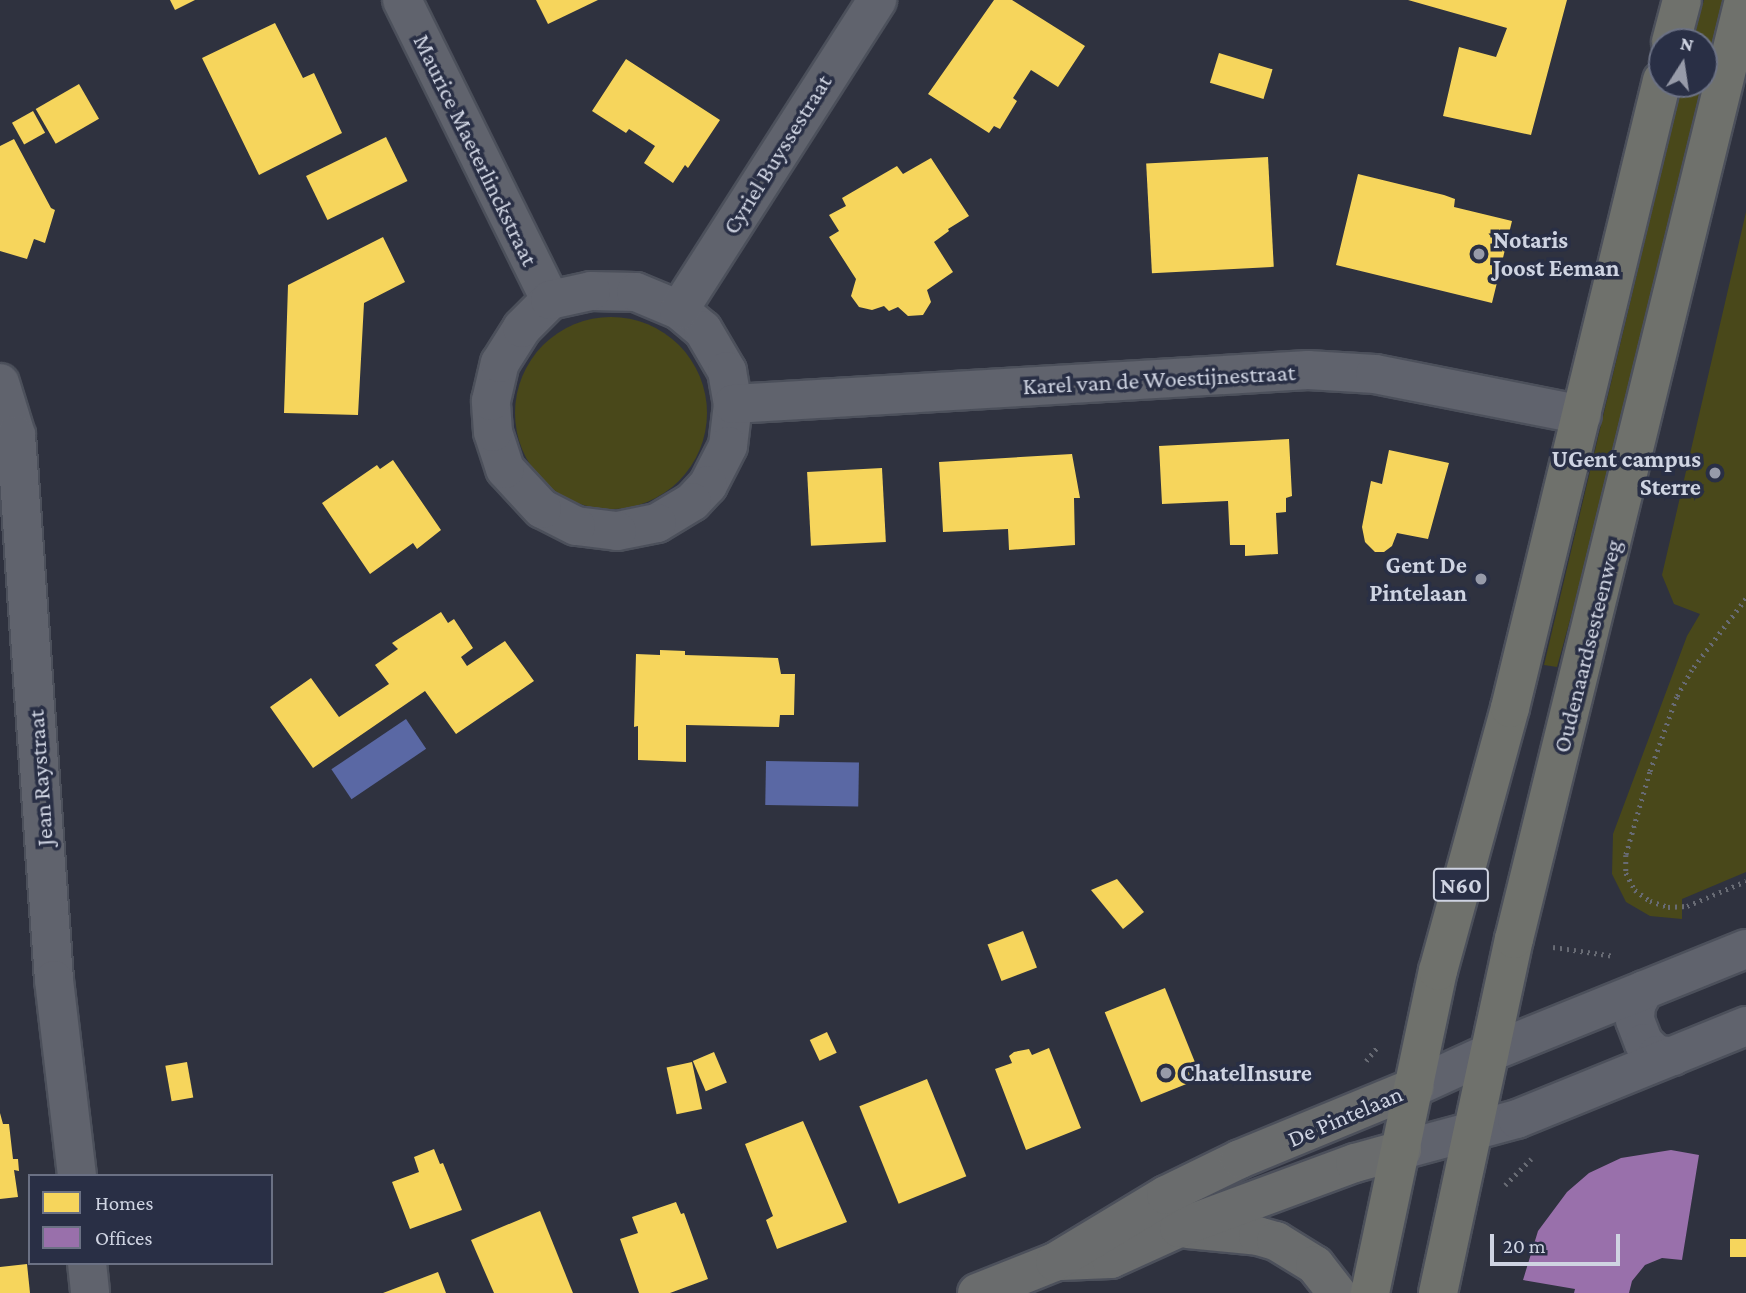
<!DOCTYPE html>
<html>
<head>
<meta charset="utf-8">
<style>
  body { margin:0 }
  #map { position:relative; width:1746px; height:1293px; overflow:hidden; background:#2f323f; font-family:"Crimson Pro",serif }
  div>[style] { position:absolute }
  .green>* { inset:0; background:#49481a }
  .round { border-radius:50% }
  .water>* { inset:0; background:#5a68a4; transform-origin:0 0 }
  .homes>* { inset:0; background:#f6d55c; transform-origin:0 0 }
  .offices>* { inset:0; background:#9970ab }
  .path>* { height:4.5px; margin-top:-2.25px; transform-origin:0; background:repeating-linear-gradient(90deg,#686b74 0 2px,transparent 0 7px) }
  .roads { filter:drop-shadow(2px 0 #4c505b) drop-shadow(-2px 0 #4c505b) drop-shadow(0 2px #4c505b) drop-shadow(0 -2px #4c505b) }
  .minor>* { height:38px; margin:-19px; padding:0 19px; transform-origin:19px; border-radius:19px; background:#60636d }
  .major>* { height:38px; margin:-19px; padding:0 19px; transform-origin:19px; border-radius:19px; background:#6a6c6d }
  .highway>* { height:38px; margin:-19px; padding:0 19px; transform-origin:19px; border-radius:19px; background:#6f716c }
  .dots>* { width:19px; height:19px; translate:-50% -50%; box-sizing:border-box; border:4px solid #292f45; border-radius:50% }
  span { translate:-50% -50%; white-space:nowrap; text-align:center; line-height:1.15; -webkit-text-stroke:7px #292f45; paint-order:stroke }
  .shield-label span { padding:2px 5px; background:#292f45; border:2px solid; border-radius:5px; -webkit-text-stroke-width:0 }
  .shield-label { font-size:23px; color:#cfd4e2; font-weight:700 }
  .street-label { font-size:24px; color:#cfd4e2 }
  .poi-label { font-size:24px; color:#cfd4e2; font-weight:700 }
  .left { translate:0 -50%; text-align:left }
  .right { translate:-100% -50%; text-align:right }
  .legend { position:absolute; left:28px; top:1174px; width:245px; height:91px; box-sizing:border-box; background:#292f45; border:2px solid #6b7184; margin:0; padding:9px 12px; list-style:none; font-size:21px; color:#cfd4e2 }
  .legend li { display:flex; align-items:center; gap:14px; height:35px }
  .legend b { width:35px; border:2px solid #6b7184 }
  .north { position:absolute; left:1648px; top:28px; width:70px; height:70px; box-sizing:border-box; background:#292f45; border:2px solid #6b7184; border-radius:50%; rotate:12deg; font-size:19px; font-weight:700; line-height:28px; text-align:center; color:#cfd4e2 }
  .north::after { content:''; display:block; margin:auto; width:24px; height:32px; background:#979ba9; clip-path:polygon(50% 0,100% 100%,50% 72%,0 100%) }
  .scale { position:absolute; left:1490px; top:1234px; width:130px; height:32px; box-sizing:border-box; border:4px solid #cfd4e2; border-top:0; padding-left:9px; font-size:21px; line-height:24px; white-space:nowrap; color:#cfd4e2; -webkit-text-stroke:5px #292f45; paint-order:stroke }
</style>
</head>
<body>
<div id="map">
  <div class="green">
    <div style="clip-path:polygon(1704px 0,1723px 0,1704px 74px,1704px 42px,1692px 42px)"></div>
    <div style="clip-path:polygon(1682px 84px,1702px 84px,1595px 529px,1557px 667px,1544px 665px)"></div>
    <div style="clip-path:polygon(1746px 212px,1746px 872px,1682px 899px,1682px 919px,1650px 916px,1626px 902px,1612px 874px,1613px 834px,1687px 636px,1700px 614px,1674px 604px,1662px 575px)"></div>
    <div class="round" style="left:515px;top:317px;width:192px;height:192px"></div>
  </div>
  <div class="water">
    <div style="left:406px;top:719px;width:36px;height:90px;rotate:56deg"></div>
    <div style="left:766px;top:761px;width:93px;height:44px;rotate:1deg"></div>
  </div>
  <div class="homes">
    <div style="clip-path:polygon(170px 0,195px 0,175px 10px)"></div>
    <div style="clip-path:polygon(536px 0,598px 0,548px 24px)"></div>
    <div style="clip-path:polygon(994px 0,1012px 0,1085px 46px,1058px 87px,1031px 70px,1013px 98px,1017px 101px,1000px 129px,994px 126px,989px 133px,928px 94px)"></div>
    <div style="clip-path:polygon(1408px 0,1567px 0,1531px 135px,1443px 116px,1459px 47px,1496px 57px,1507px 28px)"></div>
    <div style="clip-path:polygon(275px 23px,303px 78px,314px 73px,342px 133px,259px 175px,202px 58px)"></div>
    <div style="left:1219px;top:53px;width:56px;height:31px;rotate:17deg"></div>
    <div style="clip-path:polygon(626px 59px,720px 120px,688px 168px,685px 165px,673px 183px,644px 163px,655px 146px,629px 129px,626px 133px,592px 111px)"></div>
    <div style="left:79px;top:84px;width:40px;height:50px;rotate:60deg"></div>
    <div style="left:33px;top:111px;width:25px;height:24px;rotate:61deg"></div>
    <div style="left:386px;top:137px;width:49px;height:89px;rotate:64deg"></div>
    <div style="clip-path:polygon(14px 139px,51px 208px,55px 210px,45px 243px,34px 239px,27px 259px,0 251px,0 146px)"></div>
    <div style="left:1268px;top:157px;width:110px;height:122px;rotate:87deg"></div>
    <div style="clip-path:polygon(931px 158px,969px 216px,948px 229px,949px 231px,934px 242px,953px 272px,927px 290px,931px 302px,923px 315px,908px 316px,898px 307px,889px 311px,884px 306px,872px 310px,859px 307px,851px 296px,856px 279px,829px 237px,839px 231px,829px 215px,846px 206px,842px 198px,897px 166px,903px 174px)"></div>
    <div style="clip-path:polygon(1358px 174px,1444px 195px,1455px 199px,1454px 207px,1512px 221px,1492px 303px,1336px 265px)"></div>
    <div style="clip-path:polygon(383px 237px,405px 282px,364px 303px,358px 415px,284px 413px,288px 285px)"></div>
    <div style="clip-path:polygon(1289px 439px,1292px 496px,1286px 498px,1286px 512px,1276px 513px,1278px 554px,1245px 556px,1245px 545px,1230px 545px,1228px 501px,1162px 504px,1159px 446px)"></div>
    <div style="clip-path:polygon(1389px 450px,1449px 463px,1428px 539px,1397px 533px,1392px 546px,1384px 552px,1375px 552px,1365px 542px,1362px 527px,1371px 481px,1382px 484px)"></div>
    <div style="clip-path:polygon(1072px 454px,1080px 498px,1074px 498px,1075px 545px,1009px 550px,1008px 529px,943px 532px,939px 462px)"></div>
    <div style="clip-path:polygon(393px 460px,441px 530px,417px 549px,413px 543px,370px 574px,322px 503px,377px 465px,380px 469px)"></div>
    <div style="left:882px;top:468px;width:74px;height:75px;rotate:87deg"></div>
    <div style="clip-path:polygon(441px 612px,448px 623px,454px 619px,473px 648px,461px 657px,467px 666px,505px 641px,534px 681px,456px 734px,425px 691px,313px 768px,270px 707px,311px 678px,339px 717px,389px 684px,375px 665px,398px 649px,392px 643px)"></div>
    <div style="clip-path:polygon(660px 650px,685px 651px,685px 655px,778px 658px,781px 674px,795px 674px,794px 715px,780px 715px,779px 727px,686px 725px,686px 762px,638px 760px,638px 726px,634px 727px,636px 654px,660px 655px)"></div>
    <div style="clip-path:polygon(1117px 879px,1144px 912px,1123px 929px,1091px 890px)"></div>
    <div style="left:1023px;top:931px;width:39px;height:38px;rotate:69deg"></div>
    <div style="left:1165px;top:988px;width:97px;height:65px;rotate:68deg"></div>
    <div style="left:827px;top:1032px;width:23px;height:19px;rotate:65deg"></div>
    <div style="clip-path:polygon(1049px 1048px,1081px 1128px,1026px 1150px,995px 1069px,1012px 1063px,1009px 1056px,1014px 1052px,1029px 1049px,1032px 1055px)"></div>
    <div style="left:714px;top:1052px;width:33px;height:23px;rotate:67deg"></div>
    <div style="left:187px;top:1062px;width:36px;height:22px;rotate:80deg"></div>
    <div style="left:692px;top:1062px;width:48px;height:26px;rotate:78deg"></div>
    <div style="left:927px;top:1079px;width:105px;height:73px;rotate:68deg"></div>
    <div style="clip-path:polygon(0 1113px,3px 1124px,9px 1124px,13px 1159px,18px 1159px,19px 1171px,14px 1170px,18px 1197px,0 1199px)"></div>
    <div style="clip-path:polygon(803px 1121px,847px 1222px,777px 1249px,766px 1220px,773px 1216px,745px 1144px)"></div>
    <div style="clip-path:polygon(434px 1149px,440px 1164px,443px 1163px,462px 1210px,410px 1229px,392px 1182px,419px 1172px,414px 1157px)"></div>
    <div style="clip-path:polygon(676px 1202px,681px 1214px,684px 1213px,708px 1279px,670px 1293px,639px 1293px,620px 1239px,638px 1233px,632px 1217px)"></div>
    <div style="clip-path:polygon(540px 1211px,573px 1293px,494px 1293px,471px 1240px)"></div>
    <div style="left:1730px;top:1239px;width:16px;height:18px"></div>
    <div style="clip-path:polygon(27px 1264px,30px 1293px,0 1293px,0 1267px)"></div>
    <div style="clip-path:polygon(438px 1272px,446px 1293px,383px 1293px)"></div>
  </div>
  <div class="offices">
    <div style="clip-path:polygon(1671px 1150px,1699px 1155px,1682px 1260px,1662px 1258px,1645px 1265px,1632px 1281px,1629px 1293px,1574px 1293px,1575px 1289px,1523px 1280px,1538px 1231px,1567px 1192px,1589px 1173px,1621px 1158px)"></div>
  </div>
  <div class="path">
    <div style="left:1746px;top:599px;width:89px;rotate:127.3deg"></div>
    <div style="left:1692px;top:670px;width:31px;rotate:119deg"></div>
    <div style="left:1677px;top:697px;width:80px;rotate:109.8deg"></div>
    <div style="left:1650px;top:772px;width:86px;rotate:106.1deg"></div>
    <div style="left:1626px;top:855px;width:18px;rotate:90deg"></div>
    <div style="left:1626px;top:873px;width:19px;rotate:62deg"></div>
    <div style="left:1635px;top:890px;width:19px;rotate:36deg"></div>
    <div style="left:1650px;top:901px;width:19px;rotate:18deg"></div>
    <div style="left:1668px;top:907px;width:19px;rotate:-3deg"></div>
    <div style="left:1687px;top:906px;width:64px;rotate:-23deg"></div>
    <div style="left:1553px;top:947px;width:62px;rotate:8.4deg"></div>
    <div style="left:1366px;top:1061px;width:19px;rotate:-51deg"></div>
    <div style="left:1505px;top:1185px;width:37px;rotate:-45deg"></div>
  </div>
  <div class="roads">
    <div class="minor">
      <div style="left:402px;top:0;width:335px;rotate:63.7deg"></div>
      <div style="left:591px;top:291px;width:45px;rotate:1.3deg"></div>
      <div style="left:636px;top:292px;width:47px;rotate:22.7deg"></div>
      <div style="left:679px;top:310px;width:31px;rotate:40deg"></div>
      <div style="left:703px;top:330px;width:48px;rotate:59.7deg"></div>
      <div style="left:727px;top:371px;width:34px;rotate:80deg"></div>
      <div style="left:733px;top:404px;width:42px;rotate:96.8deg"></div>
      <div style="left:728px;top:446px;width:44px;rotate:117.1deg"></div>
      <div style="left:708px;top:485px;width:23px;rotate:133deg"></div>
      <div style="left:692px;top:502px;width:41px;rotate:149deg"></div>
      <div style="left:657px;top:523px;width:41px;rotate:168.7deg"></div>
      <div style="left:617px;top:531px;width:41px;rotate:-173deg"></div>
      <div style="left:576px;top:526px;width:38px;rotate:-153deg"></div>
      <div style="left:542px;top:509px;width:54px;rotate:-132.8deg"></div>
      <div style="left:505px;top:469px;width:39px;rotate:-108deg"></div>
      <div style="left:493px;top:432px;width:31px;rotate:-94deg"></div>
      <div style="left:491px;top:401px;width:39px;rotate:-77deg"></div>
      <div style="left:500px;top:363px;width:41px;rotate:-57.8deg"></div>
      <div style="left:522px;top:328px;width:40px;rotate:-45deg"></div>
      <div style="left:550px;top:300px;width:42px;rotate:-12.4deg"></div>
      <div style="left:679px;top:310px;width:368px;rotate:-57.4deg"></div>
      <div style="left:0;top:383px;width:54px;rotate:72.9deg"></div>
      <div style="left:16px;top:435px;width:546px;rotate:86.01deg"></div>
      <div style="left:54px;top:980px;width:197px;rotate:83.3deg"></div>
      <div style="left:733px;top:404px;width:576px;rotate:-3.38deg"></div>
      <div style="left:1308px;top:370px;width:67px;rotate:3.4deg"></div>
      <div style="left:1375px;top:374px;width:211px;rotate:11.2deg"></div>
      <div style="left:1644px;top:990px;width:17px;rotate:118deg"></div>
      <div style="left:1636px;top:1005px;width:15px;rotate:94deg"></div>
      <div style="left:1635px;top:1020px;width:25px;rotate:69deg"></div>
      <div style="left:1644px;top:1043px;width:18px;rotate:43deg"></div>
      <div style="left:1657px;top:1055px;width:16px;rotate:4deg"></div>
      <div style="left:1415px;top:1087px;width:84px;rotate:-24.7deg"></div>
      <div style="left:1491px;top:1052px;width:275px;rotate:-22deg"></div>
      <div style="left:1402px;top:1150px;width:119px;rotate:-15.1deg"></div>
      <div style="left:1517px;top:1119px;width:247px;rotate:-22.1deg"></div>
      <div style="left:87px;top:1263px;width:30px;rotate:84deg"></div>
    </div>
    <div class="major">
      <div style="left:1188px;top:1229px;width:70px;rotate:5.7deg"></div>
      <div style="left:1258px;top:1236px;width:19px;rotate:16deg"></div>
      <div style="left:1276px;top:1241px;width:46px;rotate:31.6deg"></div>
      <div style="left:1315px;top:1265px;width:36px;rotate:52deg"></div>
      <div style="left:1061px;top:1261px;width:50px;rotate:-2.3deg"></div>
      <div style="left:1111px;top:1259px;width:75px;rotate:-24.5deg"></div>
      <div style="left:1179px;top:1228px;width:188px;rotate:-20.3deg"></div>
      <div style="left:1355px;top:1163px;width:49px;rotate:-15.5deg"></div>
      <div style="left:977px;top:1293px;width:84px;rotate:-21.7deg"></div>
      <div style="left:1055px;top:1262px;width:130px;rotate:-31.1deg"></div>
      <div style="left:1166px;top:1195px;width:82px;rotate:-25.9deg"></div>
      <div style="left:1240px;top:1159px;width:189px;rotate:-22.4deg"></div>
    </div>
    <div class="highway">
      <div style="left:1671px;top:42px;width:43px;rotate:-75.3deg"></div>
      <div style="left:1370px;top:1293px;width:329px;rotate:-78.1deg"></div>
      <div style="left:1438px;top:971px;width:273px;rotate:-74.7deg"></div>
      <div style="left:1510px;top:708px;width:646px;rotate:-76.39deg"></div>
      <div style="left:1438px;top:1293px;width:362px;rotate:-77.9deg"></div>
      <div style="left:1514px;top:939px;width:967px;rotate:-76.24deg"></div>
    </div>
  </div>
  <div class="dots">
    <div style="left:1479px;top:254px;background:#979ba9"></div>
    <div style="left:1715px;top:473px;background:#979ba9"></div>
    <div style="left:1481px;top:579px;background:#979ba9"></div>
    <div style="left:1166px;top:1073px;background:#979ba9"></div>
  </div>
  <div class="shield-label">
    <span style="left:1461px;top:885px">N60</span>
  </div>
  <div class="street-label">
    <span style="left:476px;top:150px;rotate:64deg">Maurice Maeterlinckstraat</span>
    <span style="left:777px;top:154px;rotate:-58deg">Cyriel Buyssestraat</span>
    <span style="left:1159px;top:379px;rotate:-3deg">Karel van de Woestijnestraat</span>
    <span style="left:1587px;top:646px;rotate:-76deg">Oudenaardsesteenweg</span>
    <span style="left:40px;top:778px;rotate:-94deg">Jean Raystraat</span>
    <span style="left:1345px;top:1116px;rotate:-23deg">De Pintelaan</span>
  </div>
  <div class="poi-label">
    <span class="left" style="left:1493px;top:254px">Notaris<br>Joost Eeman</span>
    <span class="right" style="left:1701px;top:473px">UGent campus<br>Sterre</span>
    <span class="right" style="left:1467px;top:579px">Gent De<br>Pintelaan</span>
    <span class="left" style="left:1180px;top:1073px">ChatelInsure</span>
  </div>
  <ul class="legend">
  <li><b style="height:19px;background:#f6d55c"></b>Homes</li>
  <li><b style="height:19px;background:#9970ab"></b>Offices</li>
  </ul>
  <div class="north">N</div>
  <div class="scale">20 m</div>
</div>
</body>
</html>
